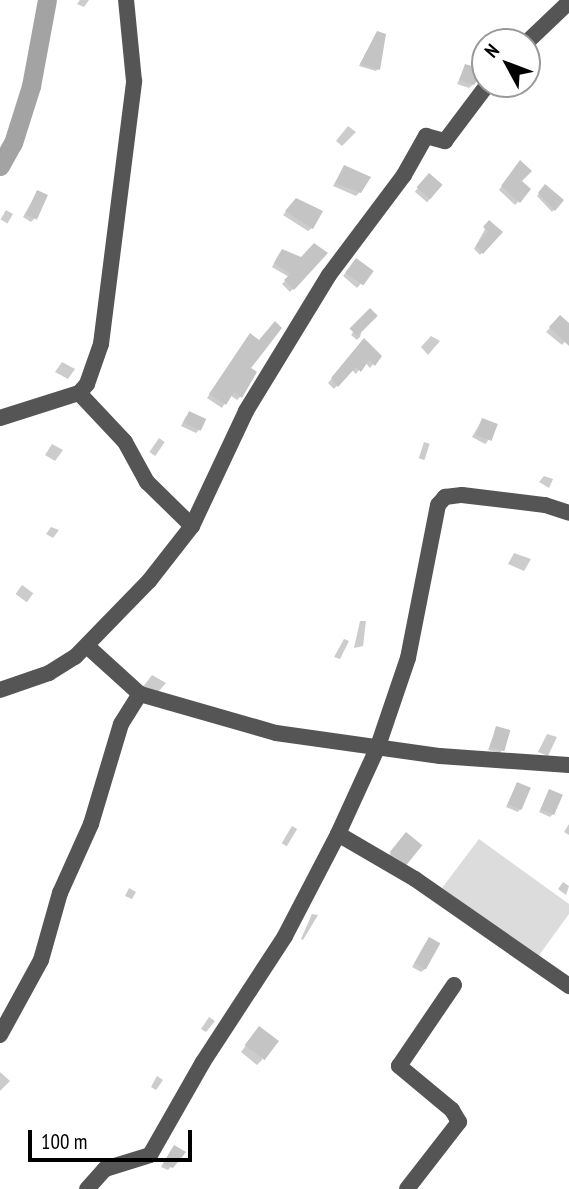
<!DOCTYPE html>
<html>
<head>
<meta charset="utf-8">
<style>
  body { margin:0 }
  #map { position:relative; width:569px; height:1189px; overflow:hidden; background:#fff; font-family:"PT Sans Narrow",sans-serif }
  div>[style] { position:absolute }
  .green>* { inset:0; background:#dcdcdc }
  .shadow>* { inset:0; background:#0003; transform-origin:0 0 }
  .river>* { height:19px; margin:-9.5px; padding:0 9.5px; transform-origin:9.5px; border-radius:9.5px; background:#a3a3a3 }
  .building>* { inset:0; background:#c4c4c4; transform-origin:0 0 }
  .minor>* { height:16px; margin:-8px; padding:0 8px; transform-origin:8px; border-radius:8px; background:#555 }
  span { translate:-50% -50%; white-space:nowrap; text-align:center; line-height:1.15; -webkit-text-stroke:7px #fff; paint-order:stroke }
  .north { position:absolute; left:471px; top:28px; width:70px; height:70px; box-sizing:border-box; background:#fff; border:2px solid #999; border-radius:50%; rotate:311deg; font-size:19px; font-weight:700; line-height:28px; text-align:center; color:#000 }
  .north::after { content:''; display:block; margin:auto; width:24px; height:32px; background:#000; clip-path:polygon(50% 0,100% 100%,50% 72%,0 100%) }
  .scale { position:absolute; left:28px; top:1130px; width:164px; height:32px; box-sizing:border-box; border:4px solid #000; border-top:0; padding-left:9px; font-size:21px; line-height:24px; white-space:nowrap; color:#000; -webkit-text-stroke:5px #fff; paint-order:stroke }
</style>
</head>
<body>
<div id="map">
  <div class="green">
    <div style="clip-path:polygon(479px 839px,569px 904px,569px 914px,537px 958px,442px 888px)"></div>
  </div>
  <div class="shadow">
    <div style="clip-path:polygon(80px 0,89px 0,84px 7px,77px 4px)"></div>
    <div style="clip-path:polygon(375px 36px,378px 69px,376px 71px,359px 66px)"></div>
    <div style="clip-path:polygon(466px 66px,484px 74px,469px 88px,457px 84px)"></div>
    <div style="clip-path:polygon(348px 126px,356px 132px,342px 146px,336px 141px)"></div>
    <div style="clip-path:polygon(517px 166px,520px 182px,529px 190px,515px 205px,499px 190px)"></div>
    <div style="clip-path:polygon(344px 167px,360px 192px,356px 196px,333px 186px)"></div>
    <div style="left:429px;top:175px;width:16px;height:22px;rotate:40deg"></div>
    <div style="clip-path:polygon(545px 187px,562px 201px,552px 212px,537px 196px)"></div>
    <div style="clip-path:polygon(37px 192px,35px 218px,31px 222px,23px 217px)"></div>
    <div style="clip-path:polygon(293px 203px,312px 228px,308px 231px,283px 215px)"></div>
    <div style="left:6px;top:210px;width:8px;height:11px;rotate:30deg"></div>
    <div style="clip-path:polygon(489px 222px,500px 233px,480px 255px,474px 249px)"></div>
    <div style="clip-path:polygon(279px 254px,301px 259px,325px 254px,290px 292px,282px 284px,289px 277px,272px 267px)"></div>
    <div style="clip-path:polygon(353px 263px,371px 272px,357px 288px,343px 276px)"></div>
    <div style="clip-path:polygon(366px 314px,360px 337px,357px 340px,351px 335px)"></div>
    <div style="clip-path:polygon(560px 317px,569px 325px,569px 337px,562px 345px,546px 332px)"></div>
    <div style="clip-path:polygon(431px 336px,440px 341px,428px 355px,421px 347px)"></div>
    <div style="clip-path:polygon(247px 338px,249px 368px,255px 373px,240px 397px,237px 400px,230px 395px,222px 408px,207px 398px)"></div>
    <div style="clip-path:polygon(361px 344px,380px 356px,370px 368px,365px 362px,356px 374px,351px 369px,334px 389px,328px 383px)"></div>
    <div style="clip-path:polygon(62px 362px,75px 369px,68px 379px,55px 372px)"></div>
    <div style="clip-path:polygon(186px 416px,199px 430px,196px 433px,181px 426px)"></div>
    <div style="clip-path:polygon(482px 420px,488px 441px,485px 444px,472px 437px)"></div>
    <div style="left:159px;top:438px;width:7px;height:17px;rotate:34deg"></div>
    <div style="left:424px;top:442px;width:6px;height:17px;rotate:18deg"></div>
    <div style="clip-path:polygon(52px 444px,63px 450px,55px 461px,45px 455px)"></div>
    <div style="clip-path:polygon(544px 476px,553px 479px,549px 488px,539px 482px)"></div>
    <div style="clip-path:polygon(51px 527px,59px 530px,53px 538px,46px 534px)"></div>
    <div style="clip-path:polygon(514px 553px,531px 559px,524px 571px,508px 564px)"></div>
    <div style="left:22px;top:585px;width:14px;height:11px;rotate:36deg"></div>
    <div style="clip-path:polygon(360px 621px,366px 621px,363px 646px,354px 648px)"></div>
    <div style="clip-path:polygon(344px 639px,349px 641px,340px 659px,334px 657px)"></div>
    <div style="clip-path:polygon(152px 675px,166px 683px,158px 692px,143px 687px)"></div>
    <div style="clip-path:polygon(496px 728px,503px 749px,500px 753px,488px 750px)"></div>
    <div style="clip-path:polygon(547px 734px,557px 737px,548px 756px,538px 752px)"></div>
    <div style="clip-path:polygon(517px 784px,521px 808px,518px 812px,506px 807px)"></div>
    <div style="clip-path:polygon(550px 792px,554px 813px,550px 817px,539px 812px)"></div>
    <div style="clip-path:polygon(569px 824px,569px 835px,564px 832px)"></div>
    <div style="left:292px;top:826px;width:6px;height:20px;rotate:31deg"></div>
    <div style="clip-path:polygon(401px 840px,407px 862px,401px 867px,386px 859px)"></div>
    <div style="clip-path:polygon(563px 882px,569px 886px,566px 895px,558px 889px)"></div>
    <div style="clip-path:polygon(129px 888px,136px 892px,132px 899px,125px 896px)"></div>
    <div style="clip-path:polygon(312px 914px,318px 915px,303px 940px,301px 939px)"></div>
    <div style="clip-path:polygon(426px 942px,425px 969px,421px 972px,412px 967px)"></div>
    <div style="clip-path:polygon(209px 1017px,215px 1021px,206px 1032px,201px 1029px)"></div>
    <div style="clip-path:polygon(259px 1028px,262px 1060px,257px 1065px,241px 1052px)"></div>
    <div style="clip-path:polygon(0 1072px,10px 1081px,0 1091px)"></div>
    <div style="clip-path:polygon(157px 1076px,163px 1080px,156px 1090px,151px 1087px)"></div>
    <div style="clip-path:polygon(171px 1150px,183px 1153px,168px 1170px,161px 1167px)"></div>
  </div>
  <div class="river">
    <div style="left:0;top:166px;width:26px;rotate:-61deg"></div>
    <div style="left:13px;top:143px;width:60px;rotate:-72.5deg"></div>
    <div style="left:31px;top:86px;width:87px;rotate:-79.5deg"></div>
  </div>
  <div class="building">
    <div style="clip-path:polygon(377px 31px,386px 34px,380px 70px,360px 64px)"></div>
    <div style="clip-path:polygon(465px 64px,485px 70px,474px 85px,459px 80px)"></div>
    <div style="clip-path:polygon(520px 160px,532px 171px,522px 181px,531px 189px,520px 203px,501px 186px)"></div>
    <div style="clip-path:polygon(344px 165px,371px 177px,361px 193px,335px 183px)"></div>
    <div style="left:429px;top:173px;width:18px;height:19px;rotate:41deg"></div>
    <div style="clip-path:polygon(545px 184px,564px 200px,555px 211px,538px 193px)"></div>
    <div style="left:37px;top:190px;width:12px;height:27px;rotate:24deg"></div>
    <div style="clip-path:polygon(296px 198px,323px 211px,313px 229px,285px 211px)"></div>
    <div style="clip-path:polygon(489px 220px,503px 232px,483px 254px,476px 246px,488px 231px,483px 227px)"></div>
    <div style="clip-path:polygon(314px 243px,328px 253px,294px 290px,284px 280px,290px 274px,274px 263px,282px 249px,301px 257px)"></div>
    <div style="left:356px;top:258px;width:22px;height:18px;rotate:36deg"></div>
    <div style="left:370px;top:308px;width:11px;height:29px;rotate:45deg"></div>
    <div style="clip-path:polygon(560px 315px,569px 323px,569px 346px,549px 327px)"></div>
    <div style="clip-path:polygon(275px 321px,282px 328px,251px 368px,257px 372px,242px 398px,234px 392px,226px 405px,209px 394px,250px 333px,259px 340px)"></div>
    <div style="clip-path:polygon(364px 338px,382px 356px,375px 366px,369px 360px,361px 372px,356px 367px,338px 387px,331px 378px)"></div>
    <div style="left:189px;top:411px;width:19px;height:13px;rotate:25deg"></div>
    <div style="left:482px;top:418px;width:17px;height:18px;rotate:21deg"></div>
    <div style="left:496px;top:726px;width:15px;height:22px;rotate:16deg"></div>
    <div style="left:517px;top:782px;width:15px;height:24px;rotate:23deg"></div>
    <div style="left:549px;top:789px;width:15px;height:22px;rotate:23deg"></div>
    <div style="left:406px;top:832px;width:21px;height:26px;rotate:39deg"></div>
    <div style="left:429px;top:937px;width:13px;height:30px;rotate:29deg"></div>
    <div style="left:259px;top:1026px;width:25px;height:24px;rotate:37deg"></div>
    <div style="clip-path:polygon(174px 1145px,186px 1152px,173px 1168px,163px 1164px)"></div>
  </div>
  <div class="minor">
    <div style="left:527px;top:42px;width:58px;rotate:-43.6deg"></div>
    <div style="left:79px;top:393px;width:67px;rotate:46.8deg"></div>
    <div style="left:125px;top:442px;width:46px;rotate:61.2deg"></div>
    <div style="left:147px;top:482px;width:63px;rotate:44.4deg"></div>
    <div style="left:0;top:418px;width:83px;rotate:-17.6deg"></div>
    <div style="left:79px;top:393px;width:12px;rotate:-48deg"></div>
    <div style="left:87px;top:384px;width:42px;rotate:-70.7deg"></div>
    <div style="left:101px;top:344px;width:265px;rotate:-82.8deg"></div>
    <div style="left:134px;top:81px;width:81px;rotate:-95.6deg"></div>
    <div style="left:87px;top:646px;width:72px;rotate:42.2deg"></div>
    <div style="left:0;top:690px;width:52px;rotate:-19.1deg"></div>
    <div style="left:49px;top:673px;width:31px;rotate:-32deg"></div>
    <div style="left:75px;top:657px;width:106px;rotate:-45.8deg"></div>
    <div style="left:149px;top:581px;width:70px;rotate:-52deg"></div>
    <div style="left:192px;top:526px;width:127px;rotate:-64.8deg"></div>
    <div style="left:246px;top:411px;width:159px;rotate:-58.6deg"></div>
    <div style="left:329px;top:275px;width:125px;rotate:-53.1deg"></div>
    <div style="left:404px;top:175px;width:45px;rotate:-60.6deg"></div>
    <div style="left:426px;top:136px;width:20px;rotate:15deg"></div>
    <div style="left:445px;top:141px;width:71px;rotate:-53deg"></div>
    <div style="left:338px;top:834px;width:89px;rotate:30.3deg"></div>
    <div style="left:415px;top:879px;width:188px;rotate:34.8deg"></div>
    <div style="left:0;top:1035px;width:85px;rotate:-61.3deg"></div>
    <div style="left:41px;top:960px;width:70px;rotate:-74.2deg"></div>
    <div style="left:60px;top:893px;width:76px;rotate:-65.8deg"></div>
    <div style="left:91px;top:824px;width:104px;rotate:-73.3deg"></div>
    <div style="left:121px;top:724px;width:36px;rotate:-58deg"></div>
    <div style="left:140px;top:694px;width:141px;rotate:16deg"></div>
    <div style="left:276px;top:733px;width:166px;rotate:8deg"></div>
    <div style="left:440px;top:756px;width:129px;rotate:4deg"></div>
    <div style="left:87px;top:1189px;width:27px;rotate:-48deg"></div>
    <div style="left:105px;top:1169px;width:47px;rotate:-17.3deg"></div>
    <div style="left:150px;top:1155px;width:107px;rotate:-60.3deg"></div>
    <div style="left:203px;top:1062px;width:150px;rotate:-56.9deg"></div>
    <div style="left:285px;top:936px;width:115px;rotate:-62.5deg"></div>
    <div style="left:338px;top:834px;width:94px;rotate:-65.4deg"></div>
    <div style="left:377px;top:749px;width:96px;rotate:-71.2deg"></div>
    <div style="left:408px;top:658px;width:156px;rotate:-78.9deg"></div>
    <div style="left:438px;top:505px;width:11px;rotate:-49deg"></div>
    <div style="left:445px;top:497px;width:17px;rotate:-7deg"></div>
    <div style="left:462px;top:495px;width:84px;rotate:6.9deg"></div>
    <div style="left:545px;top:505px;width:25px;rotate:18deg"></div>
    <div style="left:407px;top:1189px;width:85px;rotate:-52.2deg"></div>
    <div style="left:459px;top:1122px;width:14px;rotate:-120deg"></div>
    <div style="left:452px;top:1110px;width:69px;rotate:-140.3deg"></div>
    <div style="left:399px;top:1066px;width:98px;rotate:-55.8deg"></div>
  </div>
  <div class="north">N</div>
  <div class="scale">100 m</div>
</div>
</body>
</html>
